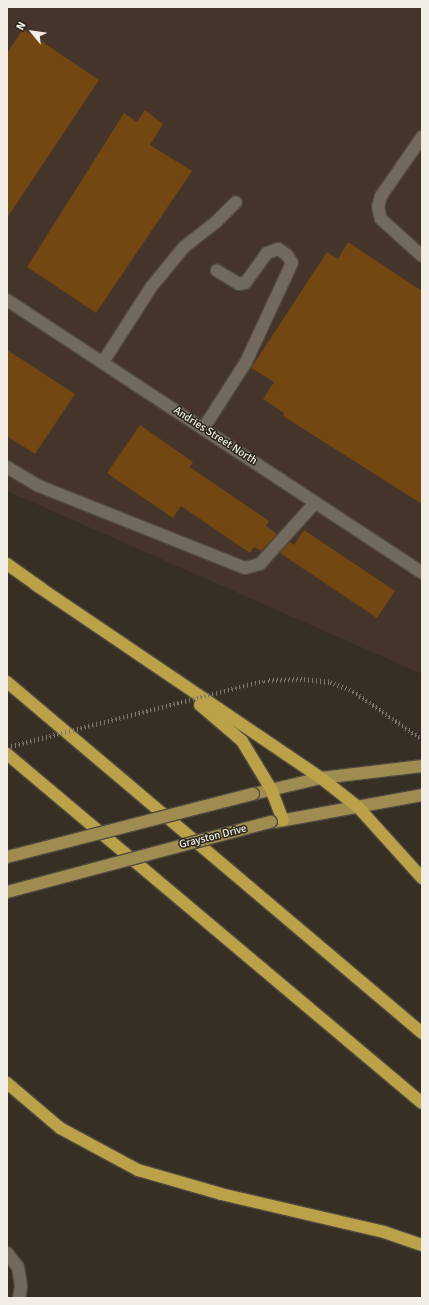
<!DOCTYPE html>
<html>
<head>
<meta charset="utf-8">
<style>
  body { margin:0 }
  #map { position:relative; width:429px; height:1305px; overflow:hidden; background:#372f24; font-family:Signika,sans-serif }
  div>[style] { position:absolute }
  .industrial>* { inset:0; background:#453429 }
  .building>* { inset:0; background:#724712 }
  .path>* { height:2.5px; margin-top:-1.25px; transform-origin:0; background:repeating-linear-gradient(90deg,#7e776d 0 1px,transparent 0 4px) }
  .roads { filter:drop-shadow(1px 0 #514a40) drop-shadow(-1px 0 #514a40) drop-shadow(0 1px #514a40) drop-shadow(0 -1px #514a40) }
  .minor>* { height:12px; margin:-6px; padding:0 6px; transform-origin:6px; border-radius:6px; background:#726a5d }
  .major>* { height:12px; margin:-6px; padding:0 6px; transform-origin:6px; border-radius:6px; background:#9e8c50 }
  .highway>* { height:12px; margin:-6px; padding:0 6px; transform-origin:6px; border-radius:6px; background:#bba248 }
  .path-bridge>* { height:2.5px; margin-top:-1.25px; transform-origin:0; background:repeating-linear-gradient(90deg,#7e776d 0 1px,transparent 0 4px) }
  .bridges { filter:drop-shadow(1px 0 #514a40) drop-shadow(-1px 0 #514a40) drop-shadow(0 1px #514a40) drop-shadow(0 -1px #514a40) }
  .major-bridge>* { height:12px; margin:-6px; padding:0 6px; transform-origin:6px; border-radius:6px; background:#9e8c50 }
  span { translate:-50% -50%; white-space:nowrap; text-align:center; line-height:1.15; -webkit-text-stroke:3px #2d261a; paint-order:stroke }
  .street-label { font-size:11px; color:#f2ede5 }
  .frame { position:absolute; inset:0; border:8px solid #f2ede5; pointer-events:none }
  .north { position:absolute; left:12px; top:12px; width:40px; height:40px; -webkit-text-stroke:3px #2d261a; paint-order:stroke; rotate:299deg; font-size:11px; font-weight:700; line-height:16px; text-align:center; color:#f2ede5 }
  .north::after { content:''; display:block; margin:auto; width:14px; height:18px; background:#f2ede5; clip-path:polygon(50% 0,100% 100%,50% 72%,0 100%) }
</style>
</head>
<body>
<div id="map">
  <div class="industrial">
    <div style="clip-path:polygon(7px 7px,422px 7px,422px 674px,7px 491px)"></div>
  </div>
  <div class="building">
    <div style="clip-path:polygon(23px 29px,99px 80px,7px 218px,7px 53px)"></div>
    <div style="clip-path:polygon(145px 110px,163px 124px,150px 145px,192px 171px,96px 313px,27px 267px,124px 113px,137px 122px)"></div>
    <div style="clip-path:polygon(348px 242px,422px 291px,422px 504px,283px 416px,284px 413px,263px 399px,274px 382px,251px 368px,327px 252px,338px 259px)"></div>
    <div style="clip-path:polygon(7px 350px,75px 394px,35px 454px,7px 436px)"></div>
    <div style="clip-path:polygon(140px 425px,193px 462px,190px 467px,269px 521px,266px 526px,277px 534px,261px 551px,254px 547px,250px 553px,181px 506px,173px 518px,107px 473px)"></div>
    <div style="clip-path:polygon(304px 530px,395px 591px,377px 618px,280px 553px,290px 542px,294px 545px)"></div>
  </div>
  <div class="path">
    <div style="left:304px;top:678px;width:27px;rotate:6deg"></div>
    <div style="left:331px;top:681px;width:24px;rotate:22deg"></div>
    <div style="left:353px;top:690px;width:84px;rotate:34.8deg"></div>
    <div style="left:304px;top:680px;width:26px;rotate:7deg"></div>
    <div style="left:330px;top:683px;width:25px;rotate:21deg"></div>
    <div style="left:353px;top:692px;width:84px;rotate:34.8deg"></div>
  </div>
  <div class="roads">
    <div class="minor">
      <div style="left:422px;top:137px;width:72px;rotate:124.8deg"></div>
      <div style="left:381px;top:196px;width:11px;rotate:105deg"></div>
      <div style="left:378px;top:207px;width:12px;rotate:76deg"></div>
      <div style="left:381px;top:219px;width:55px;rotate:42.1deg"></div>
      <div style="left:7px;top:300px;width:497px;rotate:33.3deg"></div>
      <div style="left:103px;top:362px;width:90px;rotate:-57.2deg"></div>
      <div style="left:152px;top:286px;width:50px;rotate:-50.6deg"></div>
      <div style="left:184px;top:247px;width:41px;rotate:-38deg"></div>
      <div style="left:216px;top:222px;width:28px;rotate:-45deg"></div>
      <div style="left:203px;top:429px;width:80px;rotate:-57.3deg"></div>
      <div style="left:246px;top:362px;width:109px;rotate:-65.1deg"></div>
      <div style="left:292px;top:263px;width:9px;rotate:-122deg"></div>
      <div style="left:287px;top:255px;width:11px;rotate:-146deg"></div>
      <div style="left:278px;top:249px;width:12px;rotate:160deg"></div>
      <div style="left:267px;top:253px;width:37px;rotate:126deg"></div>
      <div style="left:245px;top:283px;width:6px;rotate:171deg"></div>
      <div style="left:239px;top:284px;width:26px;rotate:-149deg"></div>
      <div style="left:7px;top:467px;width:37px;rotate:31deg"></div>
      <div style="left:39px;top:486px;width:222px;rotate:21.7deg"></div>
      <div style="left:245px;top:568px;width:16px;rotate:-15deg"></div>
      <div style="left:260px;top:564px;width:82px;rotate:-48deg"></div>
      <div style="left:7px;top:1253px;width:18px;rotate:52deg"></div>
      <div style="left:18px;top:1267px;width:20px;rotate:81deg"></div>
      <div style="left:21px;top:1287px;width:11px;rotate:100deg"></div>
    </div>
    <div class="major">
      <div style="left:253px;top:794px;width:70px;rotate:-13.2deg"></div>
      <div style="left:321px;top:778px;width:102px;rotate:-6.8deg"></div>
      <div style="left:274px;top:822px;width:150px;rotate:-10.3deg"></div>
    </div>
    <div class="highway">
      <div style="left:7px;top:564px;width:43px;rotate:35.5deg"></div>
      <div style="left:36px;top:585px;width:344px;rotate:34.1deg"></div>
      <div style="left:321px;top:778px;width:47px;rotate:38.1deg"></div>
      <div style="left:358px;top:807px;width:96px;rotate:48deg"></div>
      <div style="left:7px;top:682px;width:544px;rotate:40.22deg"></div>
      <div style="left:200px;top:705px;width:55px;rotate:40.6deg"></div>
      <div style="left:242px;top:741px;width:56px;rotate:58.9deg"></div>
      <div style="left:271px;top:789px;width:33px;rotate:69deg"></div>
      <div style="left:7px;top:754px;width:542px;rotate:40.06deg"></div>
      <div style="left:7px;top:1083px;width:70px;rotate:40.3deg"></div>
      <div style="left:60px;top:1128px;width:89px;rotate:28.3deg"></div>
      <div style="left:138px;top:1170px;width:86px;rotate:16.1deg"></div>
      <div style="left:221px;top:1194px;width:167px;rotate:13.1deg"></div>
      <div style="left:384px;top:1232px;width:40px;rotate:18.9deg"></div>
    </div>
  </div>
  <div class="path-bridge">
    <div style="left:269px;top:679px;width:35px;rotate:-2deg"></div>
    <div style="left:7px;top:746px;width:263px;rotate:-14.5deg"></div>
    <div style="left:7px;top:748px;width:266px;rotate:-14.6deg"></div>
    <div style="left:264px;top:681px;width:40px;rotate:-1.4deg"></div>
  </div>
  <div class="bridges">
    <div class="major-bridge">
      <div style="left:7px;top:857px;width:254px;rotate:-14.4deg"></div>
      <div style="left:7px;top:892px;width:273px;rotate:-14.9deg"></div>
    </div>
  </div>
  <div class="street-label">
    <span style="left:215px;top:436px;rotate:33deg">Andries Street North</span>
    <span style="left:213px;top:837px;rotate:-14deg">Grayston Drive</span>
  </div>
  <div class="frame"></div>
  <div class="north">N</div>
</div>
</body>
</html>
